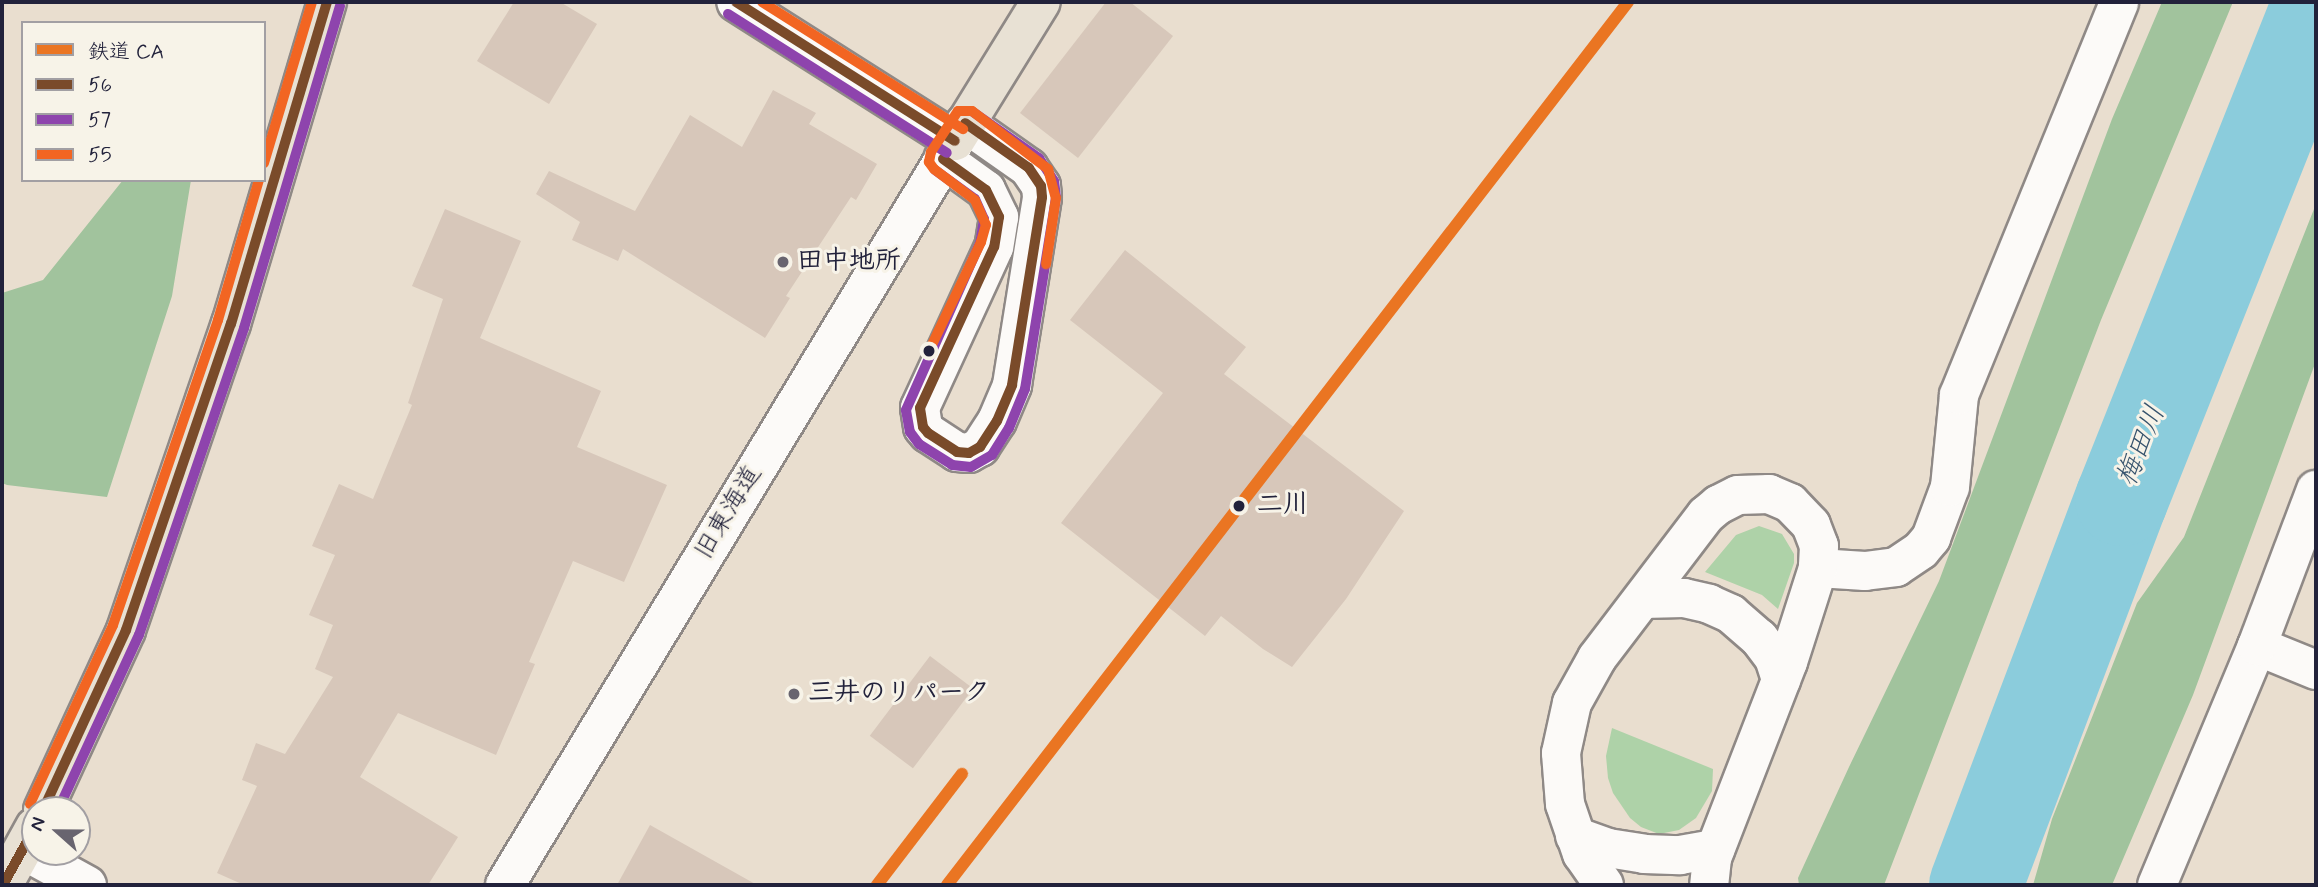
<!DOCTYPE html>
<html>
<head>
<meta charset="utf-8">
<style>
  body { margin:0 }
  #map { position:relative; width:2318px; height:887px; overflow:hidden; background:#e9decf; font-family:Mynerve,"Klee One",sans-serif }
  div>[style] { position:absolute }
  .green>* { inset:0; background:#aed2a8 }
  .forest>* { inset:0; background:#a1c39d }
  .river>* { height:93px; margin:-46.5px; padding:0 46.5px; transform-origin:46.5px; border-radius:46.5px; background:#8bccdc }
  .building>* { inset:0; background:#d7c7ba; transform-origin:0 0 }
  .roads { filter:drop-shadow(2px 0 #8f8986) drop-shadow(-2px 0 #8f8986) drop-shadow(0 2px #8f8986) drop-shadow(0 -2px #8f8986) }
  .minor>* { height:38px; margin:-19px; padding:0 19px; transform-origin:19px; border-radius:19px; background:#fcfaf8 }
  .major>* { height:38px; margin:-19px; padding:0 19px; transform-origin:19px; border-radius:19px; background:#e8e1d4 }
  .bus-1>* { height:10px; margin:-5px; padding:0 5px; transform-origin:5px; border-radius:5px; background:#7a4b2a }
  .bus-2>* { height:10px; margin:-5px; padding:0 5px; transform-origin:5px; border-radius:5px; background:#8e44ad }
  .bus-3>* { height:10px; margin:-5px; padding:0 5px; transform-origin:5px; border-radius:5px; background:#f26522 }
  .rail-1>* { height:12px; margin:-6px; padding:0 6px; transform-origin:6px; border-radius:6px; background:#ea7522 }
  .dots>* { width:19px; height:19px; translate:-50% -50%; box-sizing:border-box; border:4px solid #f7f3e8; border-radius:50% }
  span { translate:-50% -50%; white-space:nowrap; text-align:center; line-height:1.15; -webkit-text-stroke:6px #f7f3e8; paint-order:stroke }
  .poi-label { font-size:26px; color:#22223b; font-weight:700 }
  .left { translate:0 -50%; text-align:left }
  .stop-label { font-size:26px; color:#22223b; font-weight:700 }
  .street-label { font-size:26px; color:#22223b }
  .water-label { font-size:28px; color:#36536d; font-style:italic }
  .frame { position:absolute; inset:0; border:4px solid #22223b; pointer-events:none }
  .legend { position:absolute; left:21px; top:21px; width:245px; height:161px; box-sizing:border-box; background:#f7f3e8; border:2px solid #a29fa3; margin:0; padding:9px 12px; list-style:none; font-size:21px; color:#22223b }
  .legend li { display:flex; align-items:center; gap:14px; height:35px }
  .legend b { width:35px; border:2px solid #a29fa3 }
  .north { position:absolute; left:21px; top:796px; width:70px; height:70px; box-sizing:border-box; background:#f7f3e8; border:2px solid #a29fa3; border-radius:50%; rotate:291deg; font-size:19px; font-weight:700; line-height:28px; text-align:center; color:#22223b }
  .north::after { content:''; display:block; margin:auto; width:24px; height:32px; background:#68646f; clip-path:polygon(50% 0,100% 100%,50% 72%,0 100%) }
</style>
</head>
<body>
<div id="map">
  <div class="green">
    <div style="clip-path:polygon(1759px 526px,1782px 534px,1794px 554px,1794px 563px,1778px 609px,1762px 595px,1705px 572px,1736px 535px)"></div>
    <div style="clip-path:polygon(1612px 728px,1713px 769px,1712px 791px,1696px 818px,1679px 830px,1659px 834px,1641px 827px,1630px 818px,1613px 793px,1608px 778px,1606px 756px)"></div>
  </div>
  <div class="forest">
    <div style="clip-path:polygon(2162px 2px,2233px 2px,2101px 320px,1884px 885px,1799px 885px,1798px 878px,1849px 767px,1939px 581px,2112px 119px)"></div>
    <div style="clip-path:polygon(123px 180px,191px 180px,172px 296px,107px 497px,7px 485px,2px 483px,2px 293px,43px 280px)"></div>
    <div style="clip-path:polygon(2316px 204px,2316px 361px,2193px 695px,2112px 885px,2033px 885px,2052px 819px,2137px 603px,2184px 537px)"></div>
  </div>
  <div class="river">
    <div style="left:1975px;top:885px;width:413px;rotate:-69.3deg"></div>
    <div style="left:2121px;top:499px;width:527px;rotate:-68.3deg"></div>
  </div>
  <div class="building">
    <div style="clip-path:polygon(514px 2px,560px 2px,597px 24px,549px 104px,477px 61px)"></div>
    <div style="clip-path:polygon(1106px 2px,1130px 2px,1173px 36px,1078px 158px,1020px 113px)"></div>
    <div style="clip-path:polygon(773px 90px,816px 113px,809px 124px,877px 164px,856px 200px,851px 197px,786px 296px,790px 298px,765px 338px,623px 249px,618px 261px,572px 240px,580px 222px,536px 194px,549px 171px,635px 211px,690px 115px,742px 147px)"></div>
    <div style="clip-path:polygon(445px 209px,521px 241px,480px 338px,601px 391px,577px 447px,667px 485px,624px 582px,573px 561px,529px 662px,535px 664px,496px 755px,398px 713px,360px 777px,458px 837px,428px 885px,244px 885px,217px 873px,257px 786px,242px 780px,256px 743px,285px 754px,333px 677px,315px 669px,333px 625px,309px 615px,335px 555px,312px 546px,339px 484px,373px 499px,412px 405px,408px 403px,443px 299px,412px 286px)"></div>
    <div style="clip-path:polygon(1125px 250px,1246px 347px,1224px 374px,1404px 511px,1346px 599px,1292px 667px,1263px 649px,1221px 616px,1205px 636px,1061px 523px,1163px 393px,1070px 320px)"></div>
    <div style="left:930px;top:656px;width:54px;height:100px;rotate:37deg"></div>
    <div style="clip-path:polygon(650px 825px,757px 885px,617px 885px)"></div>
  </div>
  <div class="roads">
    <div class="minor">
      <div style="left:943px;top:159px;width:53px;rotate:35.8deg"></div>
      <div style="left:986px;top:190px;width:30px;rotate:64deg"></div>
      <div style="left:999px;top:217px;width:30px;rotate:99deg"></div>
      <div style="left:994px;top:247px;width:177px;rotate:114.7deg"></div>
      <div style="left:920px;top:408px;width:19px;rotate:81deg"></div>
      <div style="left:923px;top:427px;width:8px;rotate:50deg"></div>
      <div style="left:928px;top:433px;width:35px;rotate:33deg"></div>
      <div style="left:957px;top:452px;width:12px;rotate:5deg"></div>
      <div style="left:969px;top:453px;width:13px;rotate:-29deg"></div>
      <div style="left:980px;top:447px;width:31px;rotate:-57deg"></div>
      <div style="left:997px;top:421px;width:39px;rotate:-67deg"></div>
      <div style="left:1012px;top:385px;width:190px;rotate:-80.9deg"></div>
      <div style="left:1042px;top:197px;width:11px;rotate:-95deg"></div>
      <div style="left:1041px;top:186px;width:22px;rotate:-124deg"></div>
      <div style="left:1029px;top:168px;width:78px;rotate:-144.9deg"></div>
      <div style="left:1818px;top:568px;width:47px;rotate:3.7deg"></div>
      <div style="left:1865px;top:571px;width:31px;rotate:-7deg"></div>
      <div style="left:1896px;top:567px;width:30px;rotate:-34deg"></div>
      <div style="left:1921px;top:550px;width:16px;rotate:-50deg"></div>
      <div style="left:1931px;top:538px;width:54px;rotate:-69.6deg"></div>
      <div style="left:1950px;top:487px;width:92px;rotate:-84.4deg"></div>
      <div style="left:1959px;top:395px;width:424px;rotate:-67.8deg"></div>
      <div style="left:1643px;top:599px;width:41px;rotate:-1.4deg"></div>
      <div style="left:1684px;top:598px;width:26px;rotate:13deg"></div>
      <div style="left:1709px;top:604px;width:24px;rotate:24deg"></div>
      <div style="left:1731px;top:614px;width:37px;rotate:41deg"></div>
      <div style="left:1759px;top:638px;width:25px;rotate:53deg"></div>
      <div style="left:1774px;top:658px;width:23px;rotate:72deg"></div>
      <div style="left:2257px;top:646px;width:64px;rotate:22.1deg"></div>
      <div style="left:1575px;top:836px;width:35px;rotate:20deg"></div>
      <div style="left:1608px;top:848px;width:36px;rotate:9deg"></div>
      <div style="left:1644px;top:854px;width:36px;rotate:2deg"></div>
      <div style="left:1680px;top:855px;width:36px;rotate:-10deg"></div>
      <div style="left:23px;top:850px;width:73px;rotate:28.7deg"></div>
      <div style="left:505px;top:885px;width:870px;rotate:-58.83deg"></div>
      <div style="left:955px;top:141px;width:259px;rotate:-147.6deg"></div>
      <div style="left:1604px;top:885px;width:38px;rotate:-125deg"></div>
      <div style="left:1582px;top:854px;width:53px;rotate:-108.8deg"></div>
      <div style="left:1565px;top:804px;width:51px;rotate:-94.5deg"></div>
      <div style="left:1561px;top:753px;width:51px;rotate:-77.6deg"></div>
      <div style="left:1572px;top:703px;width:51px;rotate:-60.9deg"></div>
      <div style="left:1597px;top:658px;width:180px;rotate:-52.7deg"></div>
      <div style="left:1706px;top:515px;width:16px;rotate:-40deg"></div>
      <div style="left:1718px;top:505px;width:22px;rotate:-27deg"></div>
      <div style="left:1738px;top:495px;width:31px;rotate:-2deg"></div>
      <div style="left:1769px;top:494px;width:23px;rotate:23deg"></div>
      <div style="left:1790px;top:503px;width:30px;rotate:46deg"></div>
      <div style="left:1811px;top:525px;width:22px;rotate:69deg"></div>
      <div style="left:1819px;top:546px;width:22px;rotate:93deg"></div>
      <div style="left:1818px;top:568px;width:99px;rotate:107.7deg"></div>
      <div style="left:1788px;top:662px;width:210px;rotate:111.2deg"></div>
      <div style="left:1712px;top:858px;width:27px;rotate:96deg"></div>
      <div style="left:2157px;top:885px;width:259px;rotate:-67.3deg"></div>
      <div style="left:2257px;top:646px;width:167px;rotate:-69.3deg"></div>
    </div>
    <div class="major">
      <div style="left:955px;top:141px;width:163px;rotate:-58.3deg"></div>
      <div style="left:43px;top:810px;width:198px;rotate:-65.2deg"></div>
      <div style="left:126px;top:630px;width:324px;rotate:-71.1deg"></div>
      <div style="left:231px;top:324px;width:336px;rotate:-73.4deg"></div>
      <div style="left:3px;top:885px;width:66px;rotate:-61.1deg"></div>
    </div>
  </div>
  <div class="bus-1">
    <div style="left:736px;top:2px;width:259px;rotate:32.4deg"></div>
    <div style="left:943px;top:159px;width:53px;rotate:35.8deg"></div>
    <div style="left:986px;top:190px;width:30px;rotate:64deg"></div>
    <div style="left:999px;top:217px;width:30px;rotate:99deg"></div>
    <div style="left:994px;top:247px;width:177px;rotate:114.7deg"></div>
    <div style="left:920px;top:408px;width:19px;rotate:81deg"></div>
    <div style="left:923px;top:427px;width:8px;rotate:50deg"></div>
    <div style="left:928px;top:433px;width:35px;rotate:33deg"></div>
    <div style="left:957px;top:452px;width:12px;rotate:5deg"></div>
    <div style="left:969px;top:453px;width:13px;rotate:-29deg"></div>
    <div style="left:980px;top:447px;width:31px;rotate:-57deg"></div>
    <div style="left:997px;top:421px;width:39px;rotate:-67deg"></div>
    <div style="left:1012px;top:385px;width:190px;rotate:-80.9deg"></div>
    <div style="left:1042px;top:197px;width:11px;rotate:-95deg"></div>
    <div style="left:1041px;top:186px;width:22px;rotate:-124deg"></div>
    <div style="left:1029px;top:168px;width:78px;rotate:-144.9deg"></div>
    <div style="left:43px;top:810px;width:198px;rotate:-65.2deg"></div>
    <div style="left:126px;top:630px;width:324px;rotate:-71.1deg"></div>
    <div style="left:231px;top:324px;width:336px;rotate:-73.4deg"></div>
    <div style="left:3px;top:885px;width:66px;rotate:-61.1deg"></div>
  </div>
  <div class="bus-2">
    <div style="left:728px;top:14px;width:259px;rotate:32.4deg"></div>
    <div style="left:935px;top:170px;width:49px;rotate:35.9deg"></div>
    <div style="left:975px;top:199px;width:22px;rotate:66deg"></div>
    <div style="left:984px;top:219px;width:24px;rotate:99deg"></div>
    <div style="left:980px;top:243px;width:183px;rotate:113.9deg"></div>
    <div style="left:906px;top:410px;width:22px;rotate:80deg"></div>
    <div style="left:910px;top:432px;width:15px;rotate:53deg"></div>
    <div style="left:919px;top:444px;width:39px;rotate:32deg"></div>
    <div style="left:952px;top:465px;width:19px;rotate:6deg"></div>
    <div style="left:971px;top:467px;width:24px;rotate:-30deg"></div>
    <div style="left:992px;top:455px;width:32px;rotate:-58deg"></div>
    <div style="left:1009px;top:428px;width:42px;rotate:-67.7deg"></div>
    <div style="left:1025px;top:389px;width:194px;rotate:-80.8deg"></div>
    <div style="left:1056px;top:197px;width:16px;rotate:-97deg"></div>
    <div style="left:1054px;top:181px;width:27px;rotate:-123deg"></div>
    <div style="left:1039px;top:158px;width:80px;rotate:-145.1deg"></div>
    <div style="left:58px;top:810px;width:193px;rotate:-65.2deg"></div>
    <div style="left:139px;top:635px;width:324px;rotate:-71.1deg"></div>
    <div style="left:244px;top:328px;width:336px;rotate:-73.4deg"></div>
  </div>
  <div class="bus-3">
    <div style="left:762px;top:2px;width:238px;rotate:32.3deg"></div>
    <div style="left:264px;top:163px;width:168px;rotate:-73.4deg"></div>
    <div style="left:929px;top:351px;width:121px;rotate:-64.5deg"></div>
    <div style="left:981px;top:242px;width:18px;rotate:-74deg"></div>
    <div style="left:986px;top:225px;width:27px;rotate:-114deg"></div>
    <div style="left:975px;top:200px;width:51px;rotate:-142.9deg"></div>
    <div style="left:934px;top:169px;width:9px;rotate:-126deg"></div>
    <div style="left:929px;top:162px;width:10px;rotate:-79deg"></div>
    <div style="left:931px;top:152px;width:49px;rotate:-56.6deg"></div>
    <div style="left:958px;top:111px;width:14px"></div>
    <div style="left:972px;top:111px;width:96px;rotate:37.3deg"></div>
    <div style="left:1048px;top:169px;width:30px;rotate:75deg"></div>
    <div style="left:1056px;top:198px;width:67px;rotate:98.6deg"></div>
    <div style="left:30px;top:804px;width:197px;rotate:-65.1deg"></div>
    <div style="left:113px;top:625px;width:323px;rotate:-71deg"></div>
    <div style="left:218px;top:320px;width:146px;rotate:-73.7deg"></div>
  </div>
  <div class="rail-1">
    <div style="left:877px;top:885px;width:140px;rotate:-52.6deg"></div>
    <div style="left:947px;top:885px;width:1115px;rotate:-52.36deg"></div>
  </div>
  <div class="dots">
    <div style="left:783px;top:262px;background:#68646f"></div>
    <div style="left:929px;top:351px;background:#22223b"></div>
    <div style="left:1239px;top:506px;background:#22223b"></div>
    <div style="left:794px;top:694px;background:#68646f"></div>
  </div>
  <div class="poi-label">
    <span class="left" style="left:797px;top:262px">田中地所</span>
    <span class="left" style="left:808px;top:694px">三井のリパーク</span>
  </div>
  <div class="stop-label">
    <span class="left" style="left:1257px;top:506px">二川</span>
  </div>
  <div class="street-label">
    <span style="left:729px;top:513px;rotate:-59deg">旧東海道</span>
  </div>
  <div class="water-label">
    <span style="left:2142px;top:446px;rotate:-68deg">梅田川</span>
  </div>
  <div class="frame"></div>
  <ul class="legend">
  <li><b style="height:9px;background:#ea7522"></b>鉄道 CA</li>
  <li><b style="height:9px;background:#7a4b2a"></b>56</li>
  <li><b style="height:9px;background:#8e44ad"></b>57</li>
  <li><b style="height:9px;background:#f26522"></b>55</li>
  </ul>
  <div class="north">N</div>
</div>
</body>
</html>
